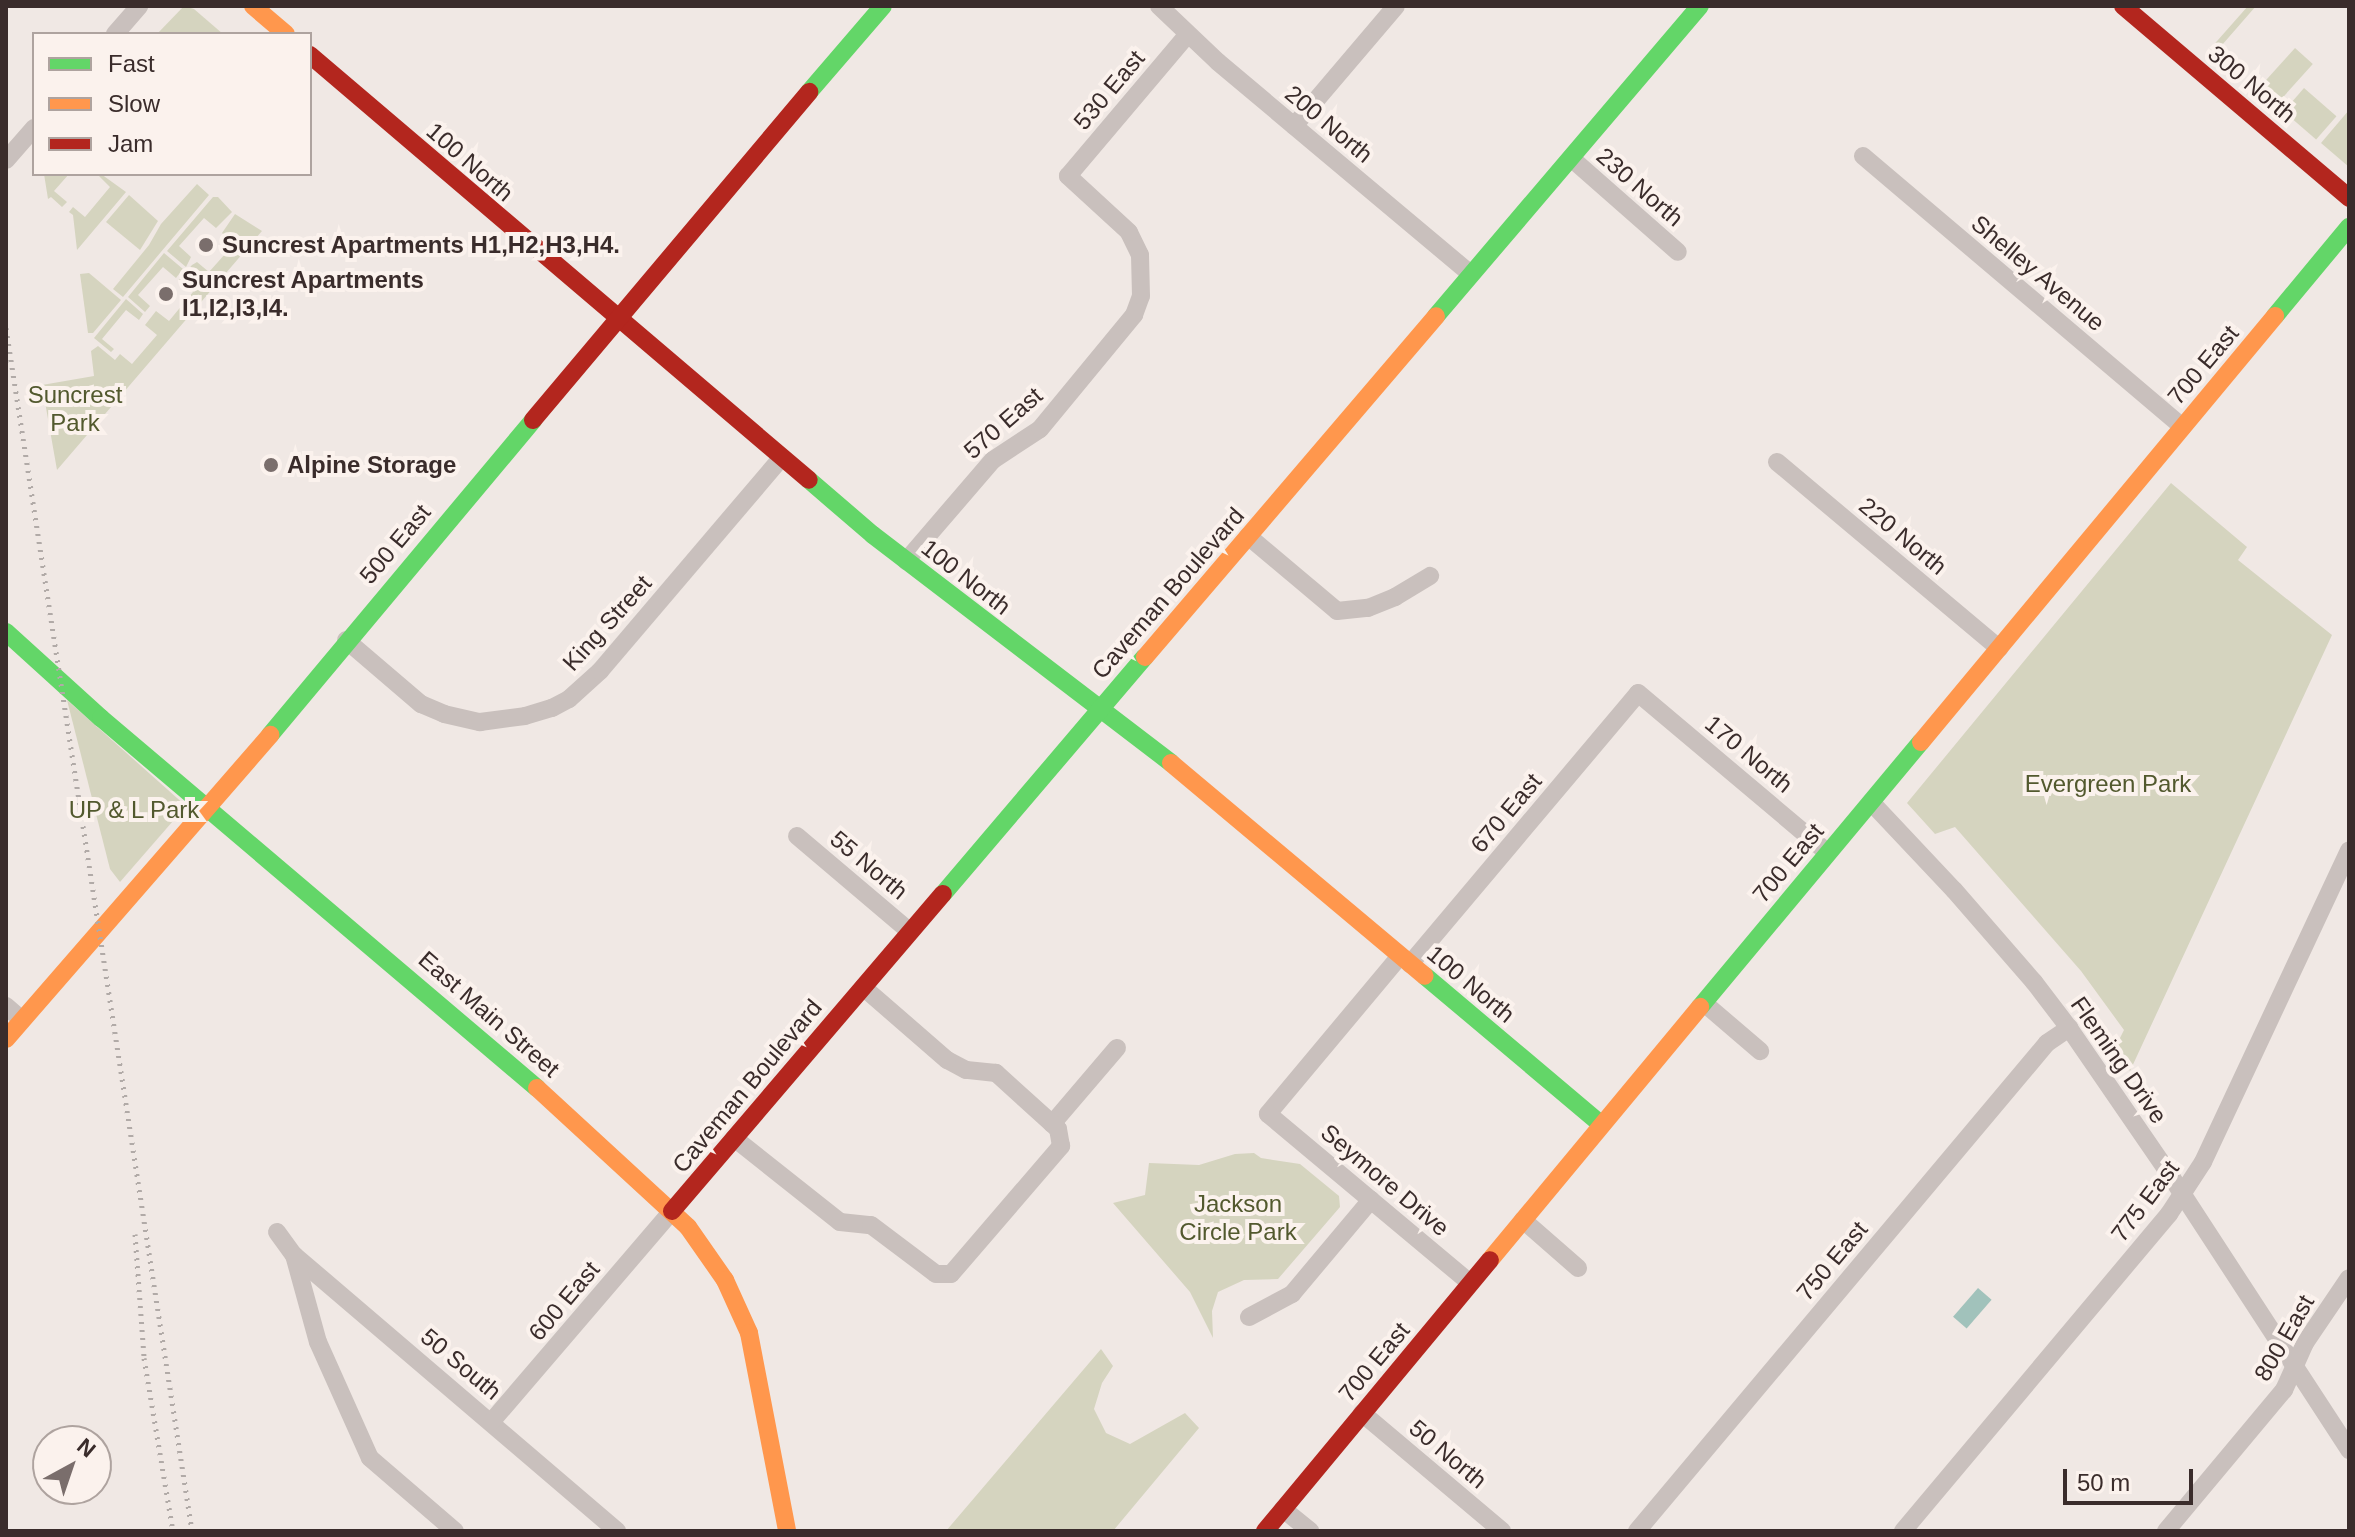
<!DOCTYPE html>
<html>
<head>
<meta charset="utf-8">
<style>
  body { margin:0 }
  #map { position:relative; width:2355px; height:1537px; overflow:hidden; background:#f0e8e4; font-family:Helvetica,sans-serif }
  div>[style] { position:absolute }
  .green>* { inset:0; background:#d5d4bf; transform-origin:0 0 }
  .water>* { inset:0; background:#a1c2bb; transform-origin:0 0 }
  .street>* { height:18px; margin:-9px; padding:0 9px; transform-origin:9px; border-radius:9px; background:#c9c0bd }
  .fast>* { height:18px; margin:-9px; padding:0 9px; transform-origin:9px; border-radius:9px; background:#63d668 }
  .slow>* { height:18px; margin:-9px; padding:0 9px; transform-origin:9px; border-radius:9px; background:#ff974d }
  .jam>* { height:18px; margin:-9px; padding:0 9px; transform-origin:9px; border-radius:9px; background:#b3261e }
  .rail>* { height:5px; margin-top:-2.5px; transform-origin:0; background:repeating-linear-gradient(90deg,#b1aaa7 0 2px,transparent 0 8px) }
  .dots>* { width:22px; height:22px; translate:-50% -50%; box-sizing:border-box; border:4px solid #fbf2ed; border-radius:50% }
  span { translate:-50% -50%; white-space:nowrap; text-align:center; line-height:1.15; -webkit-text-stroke:8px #fbf2ed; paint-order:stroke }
  .street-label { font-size:24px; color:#3a2c2b }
  .poi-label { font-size:24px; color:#3a2c2b; font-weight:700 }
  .left { translate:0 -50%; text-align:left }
  .park-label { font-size:24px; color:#52592e }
  .frame { position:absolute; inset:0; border:8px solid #3a2c2b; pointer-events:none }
  .legend { position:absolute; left:32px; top:32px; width:280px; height:144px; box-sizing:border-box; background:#fbf2ed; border:2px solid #aea39f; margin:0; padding:10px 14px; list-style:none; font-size:24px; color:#3a2c2b }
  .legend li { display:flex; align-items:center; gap:16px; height:40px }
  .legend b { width:40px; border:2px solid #aea39f }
  .north { position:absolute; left:32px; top:1425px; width:80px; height:80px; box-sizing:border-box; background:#fbf2ed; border:2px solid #aea39f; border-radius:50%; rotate:40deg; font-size:22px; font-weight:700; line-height:32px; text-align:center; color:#3a2c2b }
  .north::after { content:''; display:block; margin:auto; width:28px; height:36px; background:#7a6e6c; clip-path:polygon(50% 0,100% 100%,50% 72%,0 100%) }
  .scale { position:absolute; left:2063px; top:1469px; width:130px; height:36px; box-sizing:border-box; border:4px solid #3a2c2b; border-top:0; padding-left:10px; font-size:24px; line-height:28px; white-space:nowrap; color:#3a2c2b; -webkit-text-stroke:6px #fbf2ed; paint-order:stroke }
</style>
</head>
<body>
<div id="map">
  <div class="green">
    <div style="clip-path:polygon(184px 6px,194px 9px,223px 34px,157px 34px)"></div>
    <div style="clip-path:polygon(2248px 6px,2256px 6px,2222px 45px,2227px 53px,2225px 61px,2210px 49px)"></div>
    <div style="left:2295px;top:48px;width:24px;height:55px;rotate:42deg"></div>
    <div style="left:2304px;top:88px;width:43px;height:31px;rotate:41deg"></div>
    <div style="clip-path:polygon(2349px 110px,2349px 167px,2321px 143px)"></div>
    <div style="clip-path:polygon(44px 174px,69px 174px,54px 191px,67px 202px,62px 207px,51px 197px,48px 199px)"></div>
    <div style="clip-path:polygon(101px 174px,126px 192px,77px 250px,73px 215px,69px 212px,73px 207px,85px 217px,110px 187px,99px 176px)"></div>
    <div style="clip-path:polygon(197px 184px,209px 195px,123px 297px,113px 289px,149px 245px,161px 224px)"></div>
    <div style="clip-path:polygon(129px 195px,158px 221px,140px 250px,106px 222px)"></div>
    <div style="clip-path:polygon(213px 197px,218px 197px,232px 212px,216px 228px,204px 218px,179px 246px,191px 257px,186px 267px,167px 251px)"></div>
    <div style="clip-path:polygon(235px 214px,262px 231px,57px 470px,42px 385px,94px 376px,91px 351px,98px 346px,115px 360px,120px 354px,132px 364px,157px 335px,145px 325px,156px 311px,169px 321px,193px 292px,179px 280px,192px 265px,197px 262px,209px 272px,234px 244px,222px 233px)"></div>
    <div style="clip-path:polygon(164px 253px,183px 269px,176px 278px,163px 267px,138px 295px,150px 306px,145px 312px,128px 297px)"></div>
    <div style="clip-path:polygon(89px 273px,121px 300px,93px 333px,88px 333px,80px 274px)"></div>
    <div style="clip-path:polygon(126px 299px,143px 314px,139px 320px,126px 310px,102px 339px,114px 349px,111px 352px,94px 338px)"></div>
    <div style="clip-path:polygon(2171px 483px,2247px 547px,2238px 560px,2332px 635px,2130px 1071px,2115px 1048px,2124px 1030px,2081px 971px,1955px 827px,1935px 834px,1907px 803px)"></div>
    <div style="clip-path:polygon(67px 700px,186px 806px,120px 882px,110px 869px)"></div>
    <div style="clip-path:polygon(1254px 1153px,1261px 1158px,1300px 1164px,1339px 1196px,1340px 1207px,1278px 1279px,1244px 1280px,1218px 1292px,1212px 1311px,1213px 1338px,1190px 1292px,1113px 1203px,1145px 1195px,1149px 1163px,1199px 1165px,1235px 1154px)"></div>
    <div style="clip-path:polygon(1101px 1349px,1113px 1366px,1102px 1383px,1094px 1409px,1106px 1433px,1130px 1444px,1185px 1413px,1199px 1428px,1113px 1531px,946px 1531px)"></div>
  </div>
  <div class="water">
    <div style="left:1978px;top:1288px;width:18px;height:38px;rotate:41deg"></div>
  </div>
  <div class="street">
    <div style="left:1159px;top:6px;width:81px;rotate:43.5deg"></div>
    <div style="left:1218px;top:62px;width:330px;rotate:40deg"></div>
    <div style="left:115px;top:34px;width:37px;rotate:-49deg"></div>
    <div style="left:1294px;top:126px;width:157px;rotate:-49.6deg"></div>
    <div style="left:1863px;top:156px;width:419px;rotate:40.3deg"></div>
    <div style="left:1571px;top:158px;width:142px;rotate:41.3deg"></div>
    <div style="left:6px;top:160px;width:43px;rotate:-48.8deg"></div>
    <div style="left:1777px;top:462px;width:290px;rotate:40deg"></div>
    <div style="left:1248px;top:536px;width:116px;rotate:40.1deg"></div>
    <div style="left:1337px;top:611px;width:31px;rotate:-6deg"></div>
    <div style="left:1368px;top:608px;width:29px;rotate:-22deg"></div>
    <div style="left:1395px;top:597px;width:41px;rotate:-31deg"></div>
    <div style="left:906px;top:561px;width:133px;rotate:-49.3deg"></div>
    <div style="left:993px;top:460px;width:56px;rotate:-33.4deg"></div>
    <div style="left:1040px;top:429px;width:148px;rotate:-50.5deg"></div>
    <div style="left:1134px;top:315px;width:20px;rotate:-70deg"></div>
    <div style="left:1141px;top:296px;width:41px;rotate:-91.4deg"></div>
    <div style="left:1140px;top:255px;width:25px;rotate:-116deg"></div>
    <div style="left:1129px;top:232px;width:83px;rotate:-137.4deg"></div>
    <div style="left:1068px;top:176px;width:185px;rotate:-49.8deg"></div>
    <div style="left:346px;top:640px;width:99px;rotate:40.5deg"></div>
    <div style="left:421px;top:704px;width:25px;rotate:23deg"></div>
    <div style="left:444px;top:714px;width:37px;rotate:13deg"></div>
    <div style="left:480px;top:722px;width:45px;rotate:-7.6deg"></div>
    <div style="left:525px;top:716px;width:28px;rotate:-17deg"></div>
    <div style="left:552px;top:708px;width:19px;rotate:-28deg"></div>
    <div style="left:569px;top:699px;width:42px;rotate:-42.1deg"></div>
    <div style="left:600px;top:671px;width:280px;rotate:-49.6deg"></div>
    <div style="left:1871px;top:802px;width:121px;rotate:46.7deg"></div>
    <div style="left:1954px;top:890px;width:122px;rotate:49deg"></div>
    <div style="left:2034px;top:982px;width:58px;rotate:52.7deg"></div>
    <div style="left:2069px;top:1028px;width:182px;rotate:55.5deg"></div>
    <div style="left:2172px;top:1178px;width:325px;rotate:56.9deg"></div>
    <div style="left:797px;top:836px;width:148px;rotate:40.3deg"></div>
    <div style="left:1400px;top:956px;width:206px;rotate:129.9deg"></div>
    <div style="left:1268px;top:1114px;width:263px;rotate:39.9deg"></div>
    <div style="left:1410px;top:964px;width:354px;rotate:-49.9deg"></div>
    <div style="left:1638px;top:693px;width:248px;rotate:40.1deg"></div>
    <div style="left:1704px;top:1003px;width:74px;rotate:40.6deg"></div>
    <div style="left:6px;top:1006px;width:21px;rotate:41deg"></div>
    <div style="left:1052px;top:1124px;width:100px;rotate:-49.5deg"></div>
    <div style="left:734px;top:1138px;width:135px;rotate:38.4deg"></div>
    <div style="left:840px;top:1222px;width:31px;rotate:6deg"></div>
    <div style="left:871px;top:1225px;width:81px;rotate:37deg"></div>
    <div style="left:936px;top:1274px;width:15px"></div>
    <div style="left:951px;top:1274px;width:169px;rotate:-49.3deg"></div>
    <div style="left:1061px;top:1146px;width:17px;rotate:-100deg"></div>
    <div style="left:1058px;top:1129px;width:84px;rotate:-137.9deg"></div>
    <div style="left:996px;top:1073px;width:30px;rotate:-174deg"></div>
    <div style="left:966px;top:1070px;width:21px;rotate:-152deg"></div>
    <div style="left:947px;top:1060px;width:111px;rotate:-139deg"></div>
    <div style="left:1523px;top:1220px;width:73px;rotate:41.1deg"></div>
    <div style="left:277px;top:1232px;width:29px;rotate:54deg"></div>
    <div style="left:294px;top:1255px;width:425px;rotate:40.5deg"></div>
    <div style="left:294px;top:1255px;width:90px;rotate:74.6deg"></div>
    <div style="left:318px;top:1342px;width:127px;rotate:65.9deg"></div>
    <div style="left:370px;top:1458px;width:112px;rotate:40.7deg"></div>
    <div style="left:1249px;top:1317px;width:49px;rotate:-28.1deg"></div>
    <div style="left:1292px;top:1294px;width:123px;rotate:-50deg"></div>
    <div style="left:1362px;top:1413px;width:183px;rotate:40.1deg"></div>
    <div style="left:492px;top:1421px;width:277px;rotate:-49.4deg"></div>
    <div style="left:1283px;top:1509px;width:35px;rotate:39deg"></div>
    <div style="left:1637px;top:1531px;width:637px;rotate:-49.96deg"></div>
    <div style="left:2047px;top:1043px;width:27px;rotate:-34deg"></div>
    <div style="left:1903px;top:1531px;width:414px;rotate:-50deg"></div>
    <div style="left:2169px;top:1214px;width:62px;rotate:-56.8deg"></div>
    <div style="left:2203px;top:1162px;width:344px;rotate:-64.9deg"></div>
    <div style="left:2166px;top:1531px;width:184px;rotate:-50.1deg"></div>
    <div style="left:2284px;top:1390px;width:51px;rotate:-65.9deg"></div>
    <div style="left:2305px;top:1343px;width:78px;rotate:-55.9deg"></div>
  </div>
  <div class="fast">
    <div style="left:809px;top:92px;width:113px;rotate:-49.3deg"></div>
    <div style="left:1436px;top:316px;width:407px;rotate:-49.6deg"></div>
    <div style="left:2275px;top:316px;width:116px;rotate:-50.3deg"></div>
    <div style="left:809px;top:480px;width:84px;rotate:40.7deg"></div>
    <div style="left:873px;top:535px;width:375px;rotate:37.4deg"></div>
    <div style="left:6px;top:632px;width:128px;rotate:42.2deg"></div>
    <div style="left:101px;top:718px;width:572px;rotate:40.32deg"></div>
    <div style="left:270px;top:735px;width:410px;rotate:-50.1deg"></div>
    <div style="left:943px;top:894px;width:311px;rotate:-49.6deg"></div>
    <div style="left:1425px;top:976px;width:231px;rotate:40.1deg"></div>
    <div style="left:1700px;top:1007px;width:345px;rotate:-50.2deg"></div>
  </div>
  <div class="slow">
    <div style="left:253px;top:6px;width:43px;rotate:40.3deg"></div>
    <div style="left:1145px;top:657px;width:448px;rotate:-49.5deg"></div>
    <div style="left:1921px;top:742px;width:554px;rotate:-50.27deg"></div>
    <div style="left:1171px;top:763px;width:331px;rotate:40deg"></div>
    <div style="left:6px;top:1039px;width:403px;rotate:-49deg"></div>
    <div style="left:537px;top:1088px;width:205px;rotate:42.6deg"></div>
    <div style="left:688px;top:1227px;width:65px;rotate:55.1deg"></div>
    <div style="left:725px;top:1280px;width:58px;rotate:65.6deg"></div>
    <div style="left:749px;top:1333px;width:202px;rotate:79.1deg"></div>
    <div style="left:1490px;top:1260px;width:329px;rotate:-50.3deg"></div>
  </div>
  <div class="jam">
    <div style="left:2123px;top:6px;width:297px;rotate:40.3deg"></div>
    <div style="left:310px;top:55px;width:655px;rotate:40.42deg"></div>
    <div style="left:533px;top:420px;width:429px;rotate:-49.9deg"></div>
    <div style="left:672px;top:1211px;width:417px;rotate:-49.5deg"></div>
    <div style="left:1265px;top:1531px;width:352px;rotate:-50.3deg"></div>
  </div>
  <div class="rail">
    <div style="left:6px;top:328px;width:1217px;rotate:81.21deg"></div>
    <div style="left:135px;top:1234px;width:124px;rotate:85.8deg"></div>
    <div style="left:144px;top:1358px;width:175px;rotate:80.5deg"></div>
  </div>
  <div class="dots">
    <div style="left:206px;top:245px;background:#7a6e6c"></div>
    <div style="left:166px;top:294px;background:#7a6e6c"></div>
    <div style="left:271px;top:465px;background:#7a6e6c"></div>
  </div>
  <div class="street-label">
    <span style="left:2252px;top:84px;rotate:40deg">300 North</span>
    <span style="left:1109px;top:90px;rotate:-50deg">530 East</span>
    <span style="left:1329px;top:124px;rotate:40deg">200 North</span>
    <span style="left:470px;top:162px;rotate:41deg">100 North</span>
    <span style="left:1640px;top:187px;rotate:41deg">230 North</span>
    <span style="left:2038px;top:273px;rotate:40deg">Shelley Avenue</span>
    <span style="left:2203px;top:365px;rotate:-50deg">700 East</span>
    <span style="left:1003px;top:423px;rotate:-41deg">570 East</span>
    <span style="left:1903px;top:536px;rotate:40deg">220 North</span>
    <span style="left:395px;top:544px;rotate:-50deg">500 East</span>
    <span style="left:966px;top:577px;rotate:38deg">100 North</span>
    <span style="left:1168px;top:593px;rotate:-49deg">Caveman Boulevard</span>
    <span style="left:607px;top:623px;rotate:-48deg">King Street</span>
    <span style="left:1749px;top:754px;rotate:40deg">170 North</span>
    <span style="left:1506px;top:813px;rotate:-50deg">670 East</span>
    <span style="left:1788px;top:863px;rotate:-50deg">700 East</span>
    <span style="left:869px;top:865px;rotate:40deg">55 North</span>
    <span style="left:1471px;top:984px;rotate:40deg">100 North</span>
    <span style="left:489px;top:1014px;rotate:41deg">East Main Street</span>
    <span style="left:2119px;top:1060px;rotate:55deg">Fleming Drive</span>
    <span style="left:747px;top:1086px;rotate:-50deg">Caveman Boulevard</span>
    <span style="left:1385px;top:1180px;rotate:40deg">Seymore Drive</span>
    <span style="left:2145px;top:1201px;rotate:-53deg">775 East</span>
    <span style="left:1832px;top:1261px;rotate:-50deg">750 East</span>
    <span style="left:564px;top:1301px;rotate:-50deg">600 East</span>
    <span style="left:2284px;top:1338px;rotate:-60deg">800 East</span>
    <span style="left:1374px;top:1362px;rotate:-50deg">700 East</span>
    <span style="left:461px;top:1364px;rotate:40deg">50 South</span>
    <span style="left:1448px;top:1454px;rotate:40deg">50 North</span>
  </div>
  <div class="poi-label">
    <span class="left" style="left:222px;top:245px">Suncrest Apartments H1,H2,H3,H4.</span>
    <span class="left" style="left:182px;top:294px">Suncrest Apartments<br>I1,I2,I3,I4.</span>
    <span class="left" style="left:287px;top:465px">Alpine Storage</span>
  </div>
  <div class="park-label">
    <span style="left:75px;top:409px">Suncrest<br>Park</span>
    <span style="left:2108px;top:784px">Evergreen Park</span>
    <span style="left:134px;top:810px">UP &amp; L Park</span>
    <span style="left:1238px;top:1218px">Jackson<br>Circle Park</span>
  </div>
  <div class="frame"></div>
  <ul class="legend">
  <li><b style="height:10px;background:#63d668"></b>Fast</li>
  <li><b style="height:10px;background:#ff974d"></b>Slow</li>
  <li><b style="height:10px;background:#b3261e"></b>Jam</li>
  </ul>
  <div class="north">N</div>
  <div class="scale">50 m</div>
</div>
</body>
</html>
